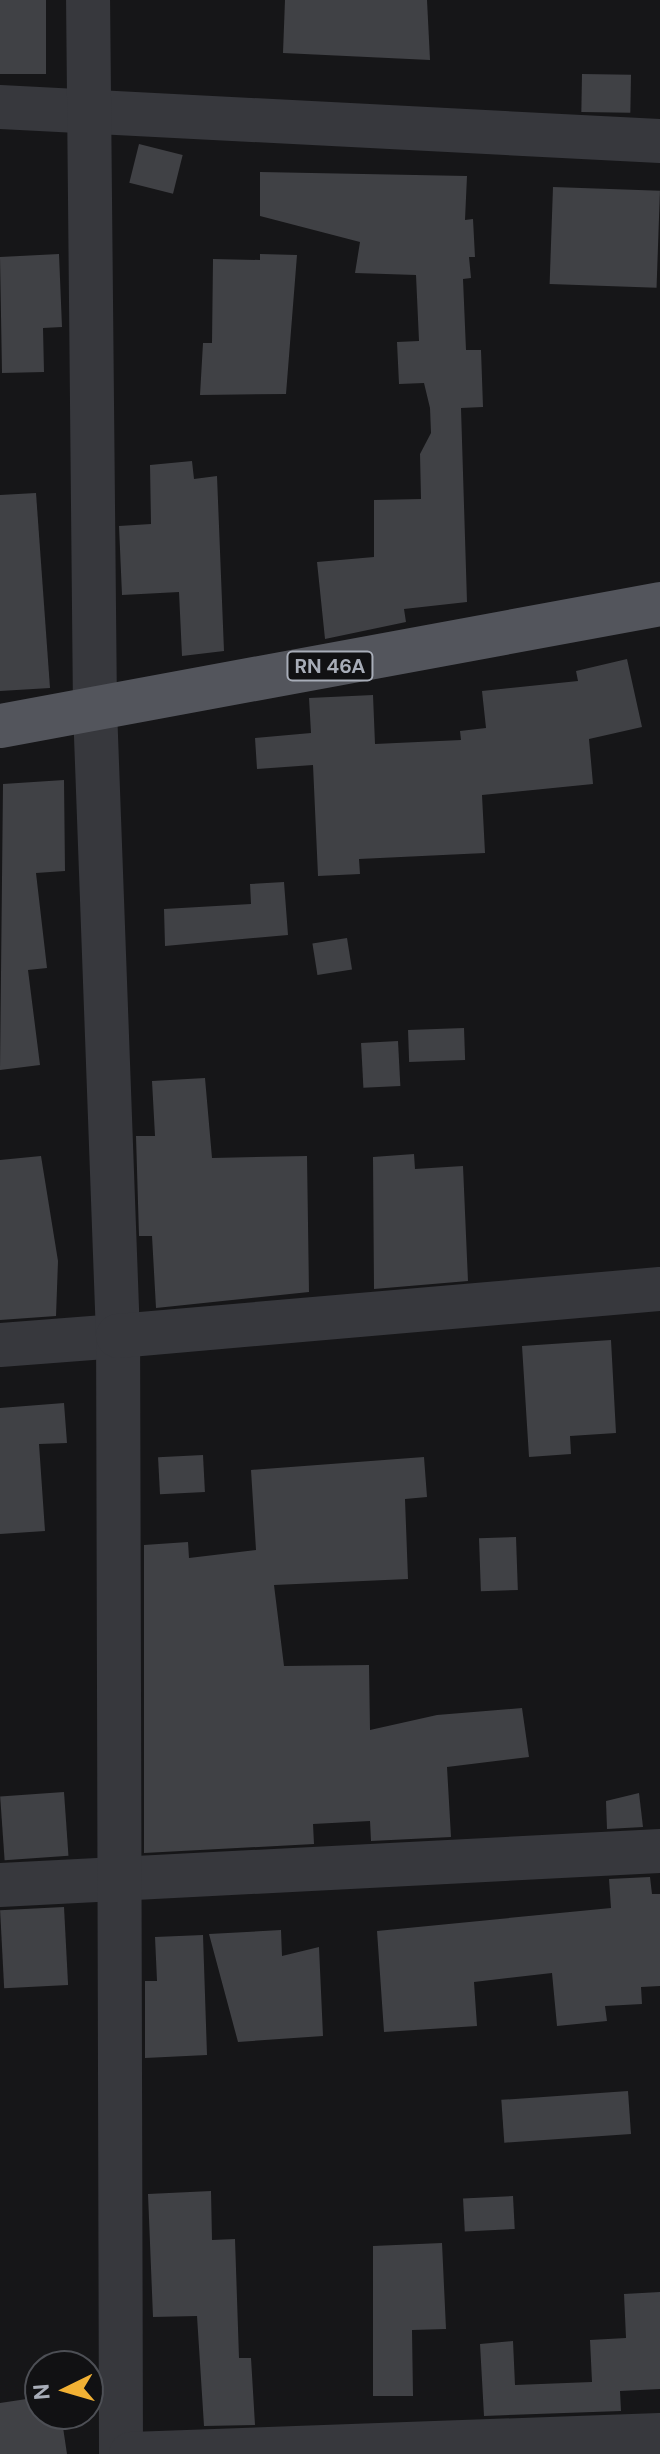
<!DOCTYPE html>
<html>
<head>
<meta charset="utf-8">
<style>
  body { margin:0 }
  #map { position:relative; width:660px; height:2454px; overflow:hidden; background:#161618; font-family:"DM Sans",sans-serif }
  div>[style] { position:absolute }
  .building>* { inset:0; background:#404145; transform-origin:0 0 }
  .minor>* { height:44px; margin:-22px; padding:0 22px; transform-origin:22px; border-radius:22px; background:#37383d }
  .primary>* { height:44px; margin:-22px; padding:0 22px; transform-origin:22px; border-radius:22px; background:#53555c }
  span { translate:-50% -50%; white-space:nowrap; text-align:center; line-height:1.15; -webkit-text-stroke:7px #111113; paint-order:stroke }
  .shield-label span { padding:2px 6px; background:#111113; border:2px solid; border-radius:6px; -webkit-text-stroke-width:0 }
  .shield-label { font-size:20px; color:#a8adb8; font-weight:700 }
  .north { position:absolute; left:24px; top:2350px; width:80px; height:80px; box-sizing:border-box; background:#111113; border:2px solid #4d4f55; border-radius:50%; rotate:265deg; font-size:22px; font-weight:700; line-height:32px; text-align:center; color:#a8adb8 }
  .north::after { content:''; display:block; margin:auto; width:28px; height:36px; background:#f2b134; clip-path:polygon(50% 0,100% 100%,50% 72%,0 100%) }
</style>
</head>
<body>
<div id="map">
  <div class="building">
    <div style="left:0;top:0;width:46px;height:74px"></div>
    <div style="clip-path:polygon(285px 0,427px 0,430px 60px,283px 53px)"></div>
    <div style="left:582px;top:74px;width:49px;height:38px;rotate:1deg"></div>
    <div style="left:139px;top:144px;width:45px;height:40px;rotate:14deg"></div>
    <div style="clip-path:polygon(260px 172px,467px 176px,465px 220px,473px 219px,475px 257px,469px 257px,471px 278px,463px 279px,466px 350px,481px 350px,483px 407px,461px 408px,467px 602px,404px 609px,406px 622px,325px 639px,317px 562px,374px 557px,374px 500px,421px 499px,420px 454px,431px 433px,430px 408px,424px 383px,399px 384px,397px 342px,419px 341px,416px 275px,355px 273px,360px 242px,260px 216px)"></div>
    <div style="left:553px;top:187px;width:107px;height:97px;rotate:2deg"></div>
    <div style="clip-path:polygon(59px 254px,62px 327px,43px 328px,44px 372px,2px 373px,0 257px)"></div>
    <div style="clip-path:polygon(260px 254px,297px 255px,286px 394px,200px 395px,203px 343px,212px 343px,213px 259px,260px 260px)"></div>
    <div style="clip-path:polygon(192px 461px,194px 479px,217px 476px,224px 651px,182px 656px,179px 592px,122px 595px,119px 526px,151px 524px,150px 465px)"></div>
    <div style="clip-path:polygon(36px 493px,50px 688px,0 691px,0 495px)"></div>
    <div style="clip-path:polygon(627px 659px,642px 727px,589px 739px,593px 784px,482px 795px,485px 853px,359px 859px,360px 874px,318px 876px,313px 765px,257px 769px,255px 738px,311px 733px,309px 698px,373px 695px,375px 744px,461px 740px,460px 731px,486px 728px,482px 691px,578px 681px,576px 671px)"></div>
    <div style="clip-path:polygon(64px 780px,65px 871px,36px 873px,47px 968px,28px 970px,40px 1065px,0 1070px,3px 784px)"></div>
    <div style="clip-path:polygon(284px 882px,288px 935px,165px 946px,164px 909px,251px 904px,250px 884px)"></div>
    <div style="left:347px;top:938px;width:32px;height:35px;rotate:81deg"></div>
    <div style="left:464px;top:1028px;width:32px;height:56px;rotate:88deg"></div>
    <div style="left:398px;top:1041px;width:45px;height:37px;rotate:87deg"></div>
    <div style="clip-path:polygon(205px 1078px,212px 1158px,307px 1156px,309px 1292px,156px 1308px,152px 1236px,139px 1236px,136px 1136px,155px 1136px,152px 1081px)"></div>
    <div style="clip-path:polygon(414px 1154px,415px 1169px,463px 1166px,468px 1281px,374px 1289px,373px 1157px)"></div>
    <div style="clip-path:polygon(41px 1156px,58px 1261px,56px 1316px,0 1320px,0 1160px)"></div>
    <div style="clip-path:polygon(611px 1340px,616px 1433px,570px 1436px,571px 1454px,529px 1457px,522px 1346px)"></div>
    <div style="clip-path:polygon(64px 1403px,67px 1443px,39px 1444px,45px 1531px,0 1534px,0 1408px)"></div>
    <div style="left:203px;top:1455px;width:37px;height:45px;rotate:87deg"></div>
    <div style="clip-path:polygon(424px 1457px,427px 1497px,405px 1499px,408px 1579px,274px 1585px,284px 1666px,369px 1665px,370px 1730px,437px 1715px,522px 1708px,529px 1757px,447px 1767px,451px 1837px,371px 1841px,370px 1821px,313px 1824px,314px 1844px,144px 1853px,144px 1545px,188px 1542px,189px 1558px,256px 1550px,251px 1470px)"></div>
    <div style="left:516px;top:1537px;width:53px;height:37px;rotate:88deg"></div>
    <div style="left:64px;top:1792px;width:64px;height:64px;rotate:86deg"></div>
    <div style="clip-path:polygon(639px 1793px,643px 1827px,607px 1829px,606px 1801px)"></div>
    <div style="clip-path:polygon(650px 1877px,652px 1894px,660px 1894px,660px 1986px,641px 1987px,642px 2004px,605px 2006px,607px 2021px,557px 2026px,552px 1973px,474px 1982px,477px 2026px,384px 2032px,377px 1931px,611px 1908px,609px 1879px)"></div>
    <div style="left:64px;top:1907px;width:78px;height:64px;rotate:87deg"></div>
    <div style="clip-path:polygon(281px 1930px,282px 1956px,319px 1947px,323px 2036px,238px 2042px,209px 1934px)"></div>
    <div style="clip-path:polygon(203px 1935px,207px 2055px,145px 2058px,145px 1981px,157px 1981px,155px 1937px)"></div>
    <div style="left:628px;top:2091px;width:43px;height:127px;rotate:86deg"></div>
    <div style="clip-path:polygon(211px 2191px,212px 2240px,235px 2239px,239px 2358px,251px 2358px,255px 2425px,204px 2426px,197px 2316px,153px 2317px,148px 2194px)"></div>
    <div style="left:513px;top:2196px;width:33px;height:50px;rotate:87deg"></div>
    <div style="clip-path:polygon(442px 2243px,446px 2329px,412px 2330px,413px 2396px,373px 2396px,373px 2246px)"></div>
    <div style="clip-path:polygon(660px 2292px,660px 2389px,620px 2391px,621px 2411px,484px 2416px,480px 2344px,513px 2341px,515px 2385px,592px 2382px,590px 2340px,626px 2338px,624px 2294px)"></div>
    <div style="clip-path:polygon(40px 2397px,40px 2414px,61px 2414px,67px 2454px,0 2454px,0 2403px)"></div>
  </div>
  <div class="minor">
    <div style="left:0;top:107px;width:661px;rotate:2.95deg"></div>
    <div style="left:0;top:1345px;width:118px;rotate:-4.4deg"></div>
    <div style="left:118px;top:1336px;width:626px;rotate:-92.1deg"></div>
    <div style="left:95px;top:710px;width:710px;rotate:-90.56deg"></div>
    <div style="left:0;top:1885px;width:661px;rotate:-2.95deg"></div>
    <div style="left:121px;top:2454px;width:1118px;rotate:-90.15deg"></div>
    <div style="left:118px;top:1336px;width:544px;rotate:-4.96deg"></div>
    <div style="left:131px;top:2454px;width:529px;rotate:-2.06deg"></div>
  </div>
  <div class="primary">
    <div style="left:0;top:726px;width:671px;rotate:-10.47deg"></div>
  </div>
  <div class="shield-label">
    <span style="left:330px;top:666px">RN 46A</span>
  </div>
  <div class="north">N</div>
</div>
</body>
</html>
